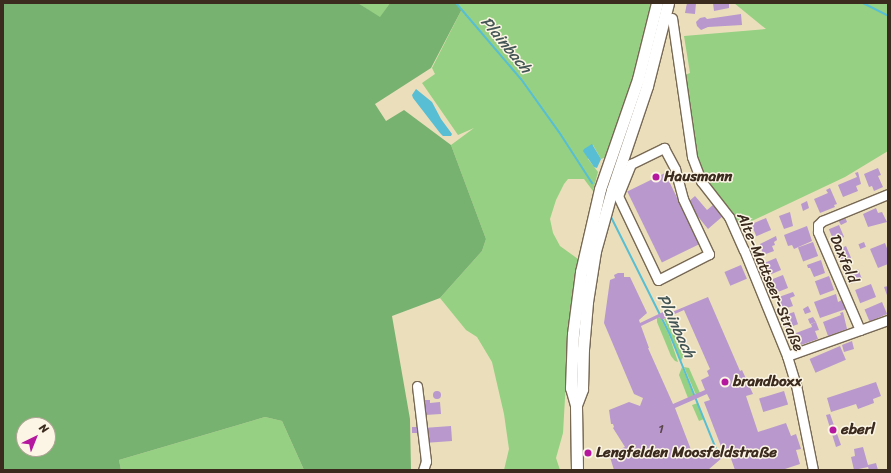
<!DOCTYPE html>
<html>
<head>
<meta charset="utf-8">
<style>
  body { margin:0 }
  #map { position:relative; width:891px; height:473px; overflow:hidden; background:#eadfba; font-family:Sriracha,sans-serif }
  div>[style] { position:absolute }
  .green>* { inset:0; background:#95d083 }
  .forest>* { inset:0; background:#78b271 }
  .water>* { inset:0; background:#57bed4 }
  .stream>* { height:2px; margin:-1px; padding:0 1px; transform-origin:1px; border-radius:1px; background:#57bed4 }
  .building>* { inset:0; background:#b998ce; transform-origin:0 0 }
  .round { border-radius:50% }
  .roads { filter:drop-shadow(1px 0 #786955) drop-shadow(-1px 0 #786955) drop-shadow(0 1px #786955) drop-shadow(0 -1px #786955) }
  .minor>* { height:9px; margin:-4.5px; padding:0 4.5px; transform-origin:4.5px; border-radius:4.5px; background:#fff }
  .major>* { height:11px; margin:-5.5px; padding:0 5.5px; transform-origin:5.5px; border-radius:5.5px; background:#fff }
  .dots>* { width:11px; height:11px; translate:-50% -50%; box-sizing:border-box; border:2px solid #fcf5e5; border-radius:50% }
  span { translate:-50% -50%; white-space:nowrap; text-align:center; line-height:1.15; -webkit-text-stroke:3px #fcf5e5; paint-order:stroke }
  .number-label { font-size:13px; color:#5a464a }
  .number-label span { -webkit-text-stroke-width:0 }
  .poi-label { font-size:15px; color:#3b2a1e; font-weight:700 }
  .left { translate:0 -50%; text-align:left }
  .street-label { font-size:15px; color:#3b2a1e }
  .water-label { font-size:16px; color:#435655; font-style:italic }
  .frame { position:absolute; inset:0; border:4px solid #3b2a1e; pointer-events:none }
  .north { position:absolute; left:16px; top:417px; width:40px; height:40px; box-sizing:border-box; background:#fcf5e5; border:1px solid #afa495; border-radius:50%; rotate:43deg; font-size:11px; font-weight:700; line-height:16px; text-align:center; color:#3b2a1e }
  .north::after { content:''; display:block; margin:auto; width:14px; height:18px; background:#b5179e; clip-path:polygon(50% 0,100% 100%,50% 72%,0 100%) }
</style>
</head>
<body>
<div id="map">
  <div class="green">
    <div style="clip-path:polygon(358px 3px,390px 3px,380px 18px)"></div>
    <div style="clip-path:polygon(456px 3px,652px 3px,644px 38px,629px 91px,607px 157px,601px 159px,593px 145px,588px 159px,598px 172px,593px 191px,584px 179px,568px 179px,564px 184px,556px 200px,550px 219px,553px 233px,560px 246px,578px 259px,567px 363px,563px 433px,556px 458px,560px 470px,504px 470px,509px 449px,504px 414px,492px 362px,477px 337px,466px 330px,440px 298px,482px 251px,486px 239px,451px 145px,474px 128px,458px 135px,422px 83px,435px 74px,432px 68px,462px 9px)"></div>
    <div style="clip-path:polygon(734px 3px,888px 3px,888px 151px,845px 177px,739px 227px,725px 204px,704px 176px,698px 162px,685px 75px,690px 73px,684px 36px,766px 29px)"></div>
    <div style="clip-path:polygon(660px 317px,669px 335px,678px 362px,675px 361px,671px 356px,657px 322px,657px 318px)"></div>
    <div style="clip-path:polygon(667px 317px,684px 355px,681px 361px,664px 319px)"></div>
    <div style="clip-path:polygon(682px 367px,694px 396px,688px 398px,679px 375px)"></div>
    <div style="clip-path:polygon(684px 367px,689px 368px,700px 393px,696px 395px)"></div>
    <div style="clip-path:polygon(698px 403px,704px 419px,699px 421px,692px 405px)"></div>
    <div style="clip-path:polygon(265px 417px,282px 421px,304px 470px,121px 470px,119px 460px)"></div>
  </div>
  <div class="forest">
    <div style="clip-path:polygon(evenodd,3px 3px,358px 3px,380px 17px,390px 3px,455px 3px,462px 9px,431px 68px,375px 104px,386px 121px,404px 110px,451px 145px,486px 239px,482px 251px,440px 298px,392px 316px,410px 419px,411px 470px,304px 470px,282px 421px,265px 417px,119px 460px,121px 470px,3px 470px,3px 3px,24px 425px,48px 425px,48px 449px,24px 449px,24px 425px)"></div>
  </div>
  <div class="water">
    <div style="clip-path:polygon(416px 89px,432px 102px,441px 119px,452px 134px,451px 136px,443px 136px,440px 133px,413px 98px,412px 95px)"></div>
    <div style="clip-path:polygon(592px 144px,601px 159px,597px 168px,594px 167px,583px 151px,584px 149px)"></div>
  </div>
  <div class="stream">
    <div style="left:456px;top:3px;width:100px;rotate:49.5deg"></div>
    <div style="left:521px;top:79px;width:65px;rotate:54.4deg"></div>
    <div style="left:559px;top:132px;width:61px;rotate:57.1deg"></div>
    <div style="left:863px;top:3px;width:28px;rotate:27deg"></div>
    <div style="left:610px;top:215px;width:134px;rotate:63.4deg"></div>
    <div style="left:670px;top:335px;width:123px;rotate:68deg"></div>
  </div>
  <div class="building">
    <div style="clip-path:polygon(687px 3px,696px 3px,695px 14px,685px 13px)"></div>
    <div style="clip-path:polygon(713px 3px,729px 3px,729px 8px,714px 11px)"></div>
    <div style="clip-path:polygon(741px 14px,742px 25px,708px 27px,701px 30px,697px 26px,696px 22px,700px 18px,705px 17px,707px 19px)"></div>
    <div style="clip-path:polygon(878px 168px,881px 175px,878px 176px,883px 187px,874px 191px,872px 186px,869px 187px,864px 174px)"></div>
    <div style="clip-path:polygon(858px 172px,861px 184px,856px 186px,858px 191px,843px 197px,838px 185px,857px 177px,855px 173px)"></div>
    <div style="left:665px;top:173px;width:79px;height:42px;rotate:64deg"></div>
    <div style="clip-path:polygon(830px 188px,837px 204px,834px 205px,835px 207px,820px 213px,814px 199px,828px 193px,826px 190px)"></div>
    <div style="clip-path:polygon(695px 196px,707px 210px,713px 205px,723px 216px,708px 229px,687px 203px)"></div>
    <div style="clip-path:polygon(807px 201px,809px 208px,803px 211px,801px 204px)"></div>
    <div style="clip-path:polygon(876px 208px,878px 213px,882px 212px,887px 222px,868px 227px,863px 214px)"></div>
    <div style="clip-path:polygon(790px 212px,793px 226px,784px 229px,779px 216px)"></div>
    <div style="clip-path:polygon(845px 217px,847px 222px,841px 225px,838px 220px)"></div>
    <div style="left:766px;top:218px;width:13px;height:16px;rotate:67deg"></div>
    <div style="left:839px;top:225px;width:13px;height:11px;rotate:67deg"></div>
    <div style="clip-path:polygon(807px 226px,812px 241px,794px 249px,792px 245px,788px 246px,784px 235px)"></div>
    <div style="clip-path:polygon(776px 236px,777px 240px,774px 242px,775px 245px,772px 246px,774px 251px,763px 255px,760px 244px)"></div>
    <div style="left:813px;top:242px;width:15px;height:16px;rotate:70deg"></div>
    <div style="left:864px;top:242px;width:5px;height:6px;rotate:68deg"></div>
    <div style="clip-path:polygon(885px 243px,888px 251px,888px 264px,878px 268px,870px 249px)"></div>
    <div style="left:846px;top:246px;width:13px;height:12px;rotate:67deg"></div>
    <div style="left:776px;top:258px;width:13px;height:16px;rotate:67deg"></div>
    <div style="clip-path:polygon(821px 260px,825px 273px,814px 277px,810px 268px,808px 268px,807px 265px)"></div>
    <div style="left:741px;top:265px;width:15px;height:18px;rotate:67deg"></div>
    <div style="left:858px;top:269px;width:11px;height:12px;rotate:68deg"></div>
    <div style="clip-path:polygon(evenodd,618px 273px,624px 273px,624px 277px,630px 277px,647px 313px,639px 320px,640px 323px,663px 312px,665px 315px,708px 297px,740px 371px,742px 370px,753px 394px,746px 396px,758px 432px,786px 423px,791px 436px,796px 434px,801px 449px,796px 450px,800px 464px,782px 470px,735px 470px,730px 456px,727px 458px,723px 457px,708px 470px,614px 470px,609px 454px,625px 447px,613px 428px,614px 427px,613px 424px,611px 424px,609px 410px,629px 402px,640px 406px,643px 398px,634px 394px,604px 323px,610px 280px,615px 278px,614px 275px,618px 273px,684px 310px,710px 369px,707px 371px,709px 376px,701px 380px,705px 390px,673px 404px,648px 348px,649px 348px,641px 326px,660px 317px,661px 320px,684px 310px,618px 273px,707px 394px,710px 400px,704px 402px,722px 449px,693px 455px,675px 408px,707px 394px)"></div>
    <div style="left:783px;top:275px;width:14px;height:15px;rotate:69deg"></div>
    <div style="left:829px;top:276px;width:15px;height:15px;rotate:70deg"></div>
    <div style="left:871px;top:284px;width:14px;height:17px;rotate:69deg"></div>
    <div style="clip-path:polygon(888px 286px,888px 298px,884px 287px)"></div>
    <div style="clip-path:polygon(793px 292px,795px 296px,790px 298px,793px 306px,781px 310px,776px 298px)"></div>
    <div style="clip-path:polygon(836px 294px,838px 302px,842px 300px,846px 309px,820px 318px,814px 302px)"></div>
    <div style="left:882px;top:302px;width:13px;height:19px;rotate:67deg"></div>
    <div style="clip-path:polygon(808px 306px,811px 312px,805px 314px,803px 309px)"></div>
    <div style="left:794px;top:312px;width:13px;height:13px;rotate:72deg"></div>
    <div style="clip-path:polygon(843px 312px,847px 329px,828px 336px,823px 322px,841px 315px,840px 313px)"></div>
    <div style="clip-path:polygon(813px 317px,816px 322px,810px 324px,808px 319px)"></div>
    <div style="clip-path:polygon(816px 322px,819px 330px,815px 331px,818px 339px,801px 345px,796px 333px,812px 327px,811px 324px)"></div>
    <div style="clip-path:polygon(852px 341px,854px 349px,844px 352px,842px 345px)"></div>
    <div style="left:840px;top:346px;width:15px;height:33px;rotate:67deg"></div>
    <div style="clip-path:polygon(876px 382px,881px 396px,873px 399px,874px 403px,858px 409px,856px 404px,831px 412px,827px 398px)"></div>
    <div style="left:784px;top:391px;width:14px;height:26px;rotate:73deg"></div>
    <div class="round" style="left:433px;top:391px;width:8px;height:8px"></div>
    <div style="clip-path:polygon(424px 400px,430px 400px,430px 403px,440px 402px,441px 414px,425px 415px)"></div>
    <div style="clip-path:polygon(830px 414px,841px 445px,836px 447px,826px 415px)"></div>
    <div style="left:451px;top:426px;width:15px;height:28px;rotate:86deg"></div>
    <div style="clip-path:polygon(412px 427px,417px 427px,418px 433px,412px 433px)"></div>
    <div style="clip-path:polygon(863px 447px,868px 465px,876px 463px,878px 470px,869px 470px,868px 467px,854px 470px,851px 457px,855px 456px,854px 449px)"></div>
  </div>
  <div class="roads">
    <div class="minor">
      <div style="left:672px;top:18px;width:140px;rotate:81.8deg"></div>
      <div style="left:692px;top:157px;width:26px;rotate:69deg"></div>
      <div style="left:701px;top:181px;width:46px;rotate:52.1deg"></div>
      <div style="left:729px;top:217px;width:36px;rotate:66deg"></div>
      <div style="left:744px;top:250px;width:114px;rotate:67.9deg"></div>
      <div style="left:787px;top:356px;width:30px;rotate:73deg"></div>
      <div style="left:796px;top:385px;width:87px;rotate:78.7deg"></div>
      <div style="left:664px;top:148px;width:24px;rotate:62deg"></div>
      <div style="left:675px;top:169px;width:31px;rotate:75deg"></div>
      <div style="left:683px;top:199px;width:61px;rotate:64.7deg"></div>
      <div style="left:709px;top:254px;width:57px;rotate:153deg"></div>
      <div style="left:658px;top:280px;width:93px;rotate:-115.5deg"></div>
      <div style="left:618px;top:196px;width:35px;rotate:-68deg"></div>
      <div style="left:631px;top:164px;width:37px;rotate:-26deg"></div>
      <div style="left:860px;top:330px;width:107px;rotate:-113.2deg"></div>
      <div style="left:818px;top:232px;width:7px;rotate:-90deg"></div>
      <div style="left:818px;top:225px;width:6px;rotate:-45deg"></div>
      <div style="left:822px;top:221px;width:71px;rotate:-22.2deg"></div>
      <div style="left:787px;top:356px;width:107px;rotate:-19.6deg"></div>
      <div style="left:417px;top:386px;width:76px;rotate:83.2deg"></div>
      <div style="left:426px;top:461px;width:9px;rotate:108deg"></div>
    </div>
    <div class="major">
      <div style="left:576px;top:405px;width:17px;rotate:-69deg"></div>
      <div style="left:582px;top:389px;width:40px;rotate:-88.6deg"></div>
      <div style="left:583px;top:349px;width:47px;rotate:-85.1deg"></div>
      <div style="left:587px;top:302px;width:52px;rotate:-81.1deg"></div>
      <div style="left:595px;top:251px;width:63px;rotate:-74.4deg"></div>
      <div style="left:612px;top:190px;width:110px;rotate:-71.4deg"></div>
      <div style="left:647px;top:86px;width:86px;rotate:-75.8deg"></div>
      <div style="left:577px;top:470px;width:65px;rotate:-90.9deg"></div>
      <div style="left:576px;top:405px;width:18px;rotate:-106deg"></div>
      <div style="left:571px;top:388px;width:54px;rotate:-87.9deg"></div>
      <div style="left:573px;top:334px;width:63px;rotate:-82.6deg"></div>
      <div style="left:581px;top:272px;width:85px;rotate:-77.1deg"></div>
      <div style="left:600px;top:189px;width:116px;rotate:-70.9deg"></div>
      <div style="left:638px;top:79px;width:78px;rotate:-76deg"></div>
    </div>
  </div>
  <div class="dots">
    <div style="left:656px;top:177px;background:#b5179e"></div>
    <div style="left:725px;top:382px;background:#b5179e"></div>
    <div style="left:833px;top:430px;background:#b5179e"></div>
    <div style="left:588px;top:453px;background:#b5179e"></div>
  </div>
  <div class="number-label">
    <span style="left:661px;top:429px">1</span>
  </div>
  <div class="poi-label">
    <span class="left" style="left:664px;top:177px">Hausmann</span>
    <span class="left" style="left:733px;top:382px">brandboxx</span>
    <span class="left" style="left:841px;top:430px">eberl</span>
    <span class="left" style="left:596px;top:453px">Lengfelden Moosfeldstraße</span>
  </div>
  <div class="street-label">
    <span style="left:844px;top:259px;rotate:67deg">Daxfeld</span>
    <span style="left:770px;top:282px;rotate:67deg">Alte-Mattseer-Straße</span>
  </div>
  <div class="water-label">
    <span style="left:506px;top:45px;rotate:50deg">Plainbach</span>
    <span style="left:676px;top:326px;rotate:65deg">Plainbach</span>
  </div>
  <div class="frame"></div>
  <div class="north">N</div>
</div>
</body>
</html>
